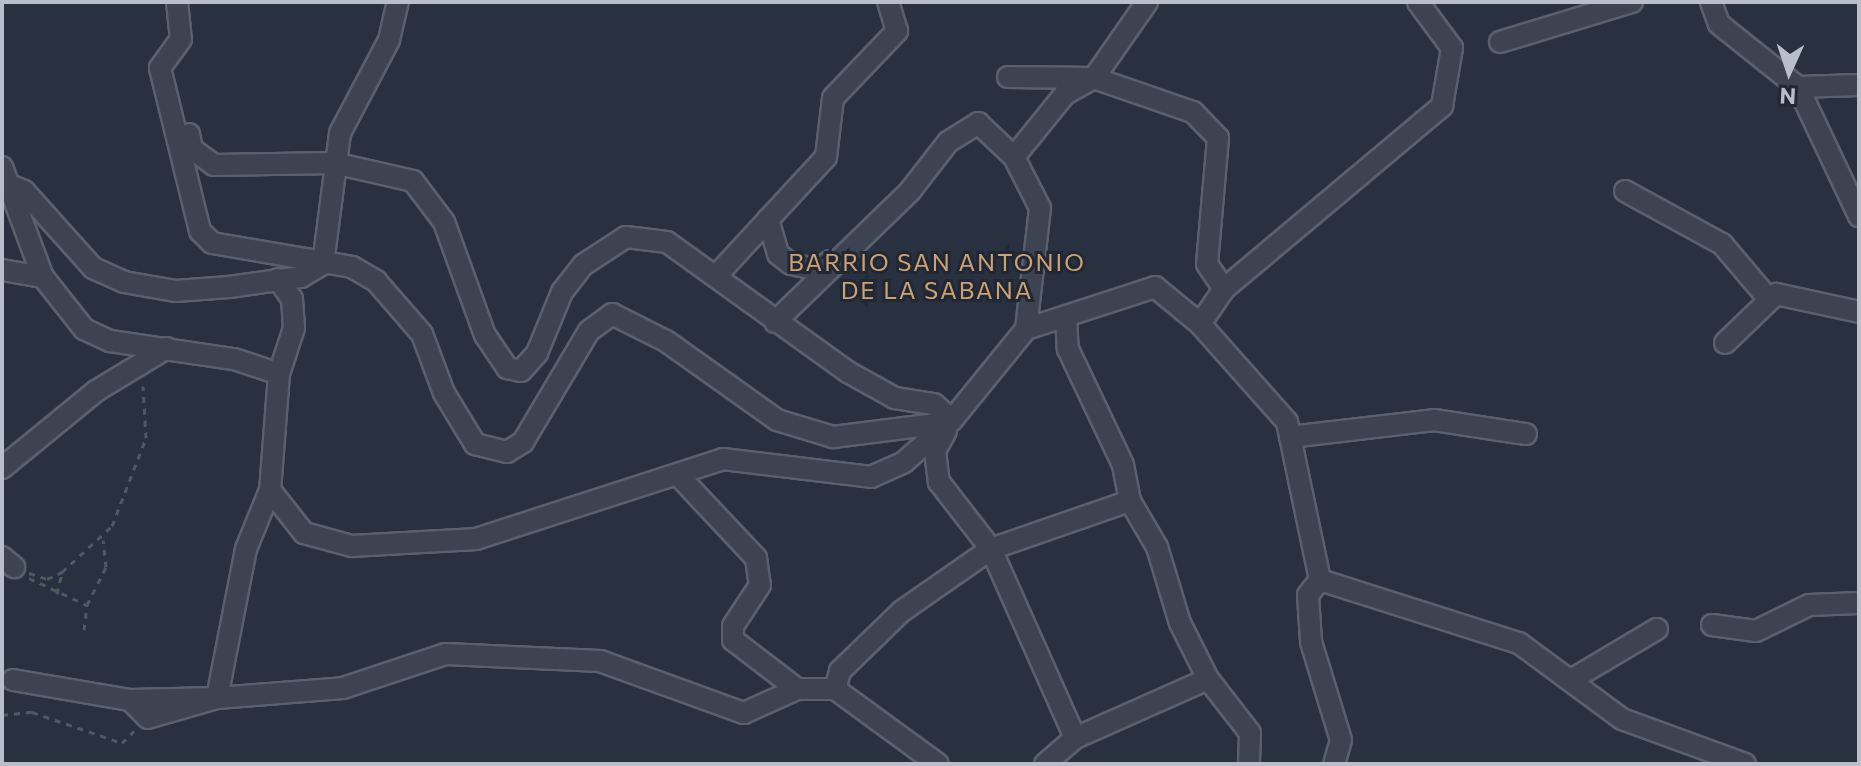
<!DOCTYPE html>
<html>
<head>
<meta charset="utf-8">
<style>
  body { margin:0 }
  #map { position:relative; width:1861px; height:766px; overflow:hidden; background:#293140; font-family:Commissioner,sans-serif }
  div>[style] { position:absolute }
  .path>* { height:3px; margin-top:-1.5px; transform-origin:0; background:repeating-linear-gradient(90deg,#4b5b60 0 6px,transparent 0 12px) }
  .roads { filter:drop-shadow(2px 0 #5a616d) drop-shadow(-2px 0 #5a616d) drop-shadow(0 2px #5a616d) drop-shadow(0 -2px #5a616d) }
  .minor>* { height:20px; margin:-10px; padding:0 10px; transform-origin:10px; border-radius:10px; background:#3d4350 }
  span { translate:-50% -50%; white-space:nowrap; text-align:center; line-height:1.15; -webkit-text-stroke:6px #212835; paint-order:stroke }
  .neighbourhood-label { font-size:24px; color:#cea171; letter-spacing:2px }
  .frame { position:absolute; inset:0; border:4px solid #b9beca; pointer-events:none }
  .north { position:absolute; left:1749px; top:32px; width:80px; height:80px; -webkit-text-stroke:6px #212835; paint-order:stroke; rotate:183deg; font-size:22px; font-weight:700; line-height:32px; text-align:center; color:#b9beca }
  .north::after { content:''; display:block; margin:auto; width:28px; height:36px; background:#b9beca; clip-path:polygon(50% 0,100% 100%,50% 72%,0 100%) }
</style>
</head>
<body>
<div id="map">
  <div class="path">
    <div style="left:29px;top:573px;width:19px;rotate:18deg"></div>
    <div style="left:47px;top:579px;width:17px;rotate:-25deg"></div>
    <div style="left:62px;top:572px;width:68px;rotate:-42.6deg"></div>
    <div style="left:112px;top:526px;width:94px;rotate:-68.9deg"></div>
    <div style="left:146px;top:438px;width:52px;rotate:-93.3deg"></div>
    <div style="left:29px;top:578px;width:64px;rotate:25deg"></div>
    <div style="left:57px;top:594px;width:23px;rotate:-77deg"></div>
    <div style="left:84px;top:630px;width:25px;rotate:-83deg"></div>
    <div style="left:87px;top:605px;width:42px;rotate:-63.4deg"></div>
    <div style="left:106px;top:567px;width:27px;rotate:-96deg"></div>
    <div style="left:2px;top:715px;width:30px;rotate:-6deg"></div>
    <div style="left:32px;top:712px;width:95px;rotate:19deg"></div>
    <div style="left:122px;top:743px;width:17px;rotate:-45deg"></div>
  </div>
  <div class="roads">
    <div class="minor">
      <div style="left:177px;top:2px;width:37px;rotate:84deg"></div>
      <div style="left:181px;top:39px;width:36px;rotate:126deg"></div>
      <div style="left:160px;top:68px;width:168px;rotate:76.2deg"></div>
      <div style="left:200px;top:231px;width:17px;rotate:45deg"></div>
      <div style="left:212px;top:243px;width:142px;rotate:9.7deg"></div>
      <div style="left:352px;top:267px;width:28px;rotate:30deg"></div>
      <div style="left:376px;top:281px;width:70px;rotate:49deg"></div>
      <div style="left:422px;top:334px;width:63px;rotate:69.6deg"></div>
      <div style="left:444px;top:393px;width:60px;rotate:58.7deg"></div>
      <div style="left:475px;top:444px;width:33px;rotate:14deg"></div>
      <div style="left:507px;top:452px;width:19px;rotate:-32deg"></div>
      <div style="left:523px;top:442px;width:129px;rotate:-59.3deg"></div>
      <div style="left:589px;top:331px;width:29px;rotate:-36deg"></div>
      <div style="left:612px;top:314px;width:60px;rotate:26.6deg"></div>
      <div style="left:666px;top:341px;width:136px;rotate:35.4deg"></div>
      <div style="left:777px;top:420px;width:59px;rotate:16.9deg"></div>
      <div style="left:833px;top:437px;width:112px;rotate:-7.2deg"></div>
      <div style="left:1711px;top:2px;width:23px;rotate:70deg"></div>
      <div style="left:1719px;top:24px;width:101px;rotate:38.6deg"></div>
      <div style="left:1798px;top:87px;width:143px;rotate:64.7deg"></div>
      <div style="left:1500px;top:42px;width:138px;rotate:-16.9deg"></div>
      <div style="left:1008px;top:77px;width:86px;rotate:0.7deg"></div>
      <div style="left:1094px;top:78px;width:105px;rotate:19deg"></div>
      <div style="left:1193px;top:112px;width:36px;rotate:46deg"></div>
      <div style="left:1218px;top:138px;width:126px;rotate:95deg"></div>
      <div style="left:1207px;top:264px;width:30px;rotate:56deg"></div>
      <div style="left:1798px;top:87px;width:61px;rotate:-1.9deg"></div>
      <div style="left:189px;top:134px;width:15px;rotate:79deg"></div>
      <div style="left:192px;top:149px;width:27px;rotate:36deg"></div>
      <div style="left:214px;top:165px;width:120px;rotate:-1deg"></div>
      <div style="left:334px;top:163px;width:81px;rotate:12.8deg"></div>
      <div style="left:413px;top:181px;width:51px;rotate:52.9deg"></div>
      <div style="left:444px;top:222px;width:120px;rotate:70.1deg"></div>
      <div style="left:485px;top:335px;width:40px;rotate:56deg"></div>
      <div style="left:507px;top:368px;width:14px;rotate:12deg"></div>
      <div style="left:521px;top:371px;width:24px;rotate:-48deg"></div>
      <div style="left:537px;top:353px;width:66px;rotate:-67.7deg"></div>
      <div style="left:562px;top:292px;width:34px;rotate:-52deg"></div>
      <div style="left:583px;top:265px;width:51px;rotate:-33.1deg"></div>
      <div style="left:626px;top:237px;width:41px;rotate:7deg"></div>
      <div style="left:667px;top:242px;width:223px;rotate:35.7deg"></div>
      <div style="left:848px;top:372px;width:54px;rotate:29deg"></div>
      <div style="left:895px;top:398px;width:39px;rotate:9deg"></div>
      <div style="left:934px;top:404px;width:24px;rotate:42deg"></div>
      <div style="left:1014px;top:157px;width:81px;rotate:-51deg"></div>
      <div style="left:1065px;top:94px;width:33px;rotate:-29deg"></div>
      <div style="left:1094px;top:78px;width:93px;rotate:-55.1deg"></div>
      <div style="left:2px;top:167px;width:117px;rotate:69.6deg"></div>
      <div style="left:43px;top:277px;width:66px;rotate:51.7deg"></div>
      <div style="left:84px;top:329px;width:29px;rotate:25deg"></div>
      <div style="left:110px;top:341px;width:125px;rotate:8.3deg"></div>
      <div style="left:234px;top:359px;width:47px;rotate:18.4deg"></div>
      <div style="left:2px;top:182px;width:24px;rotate:22deg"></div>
      <div style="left:24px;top:191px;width:103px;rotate:48.1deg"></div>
      <div style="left:93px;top:268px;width:34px;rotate:24deg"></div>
      <div style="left:124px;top:282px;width:53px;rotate:9.8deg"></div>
      <div style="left:176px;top:291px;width:53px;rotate:-4.3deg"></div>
      <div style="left:229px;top:287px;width:73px;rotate:-7.9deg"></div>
      <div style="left:301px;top:277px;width:26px;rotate:-31deg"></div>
      <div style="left:1625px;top:191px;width:111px;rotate:28.7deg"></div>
      <div style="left:1722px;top:244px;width:70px;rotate:49.7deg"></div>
      <div style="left:768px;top:219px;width:36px;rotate:74deg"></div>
      <div style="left:778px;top:254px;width:16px;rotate:38deg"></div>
      <div style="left:791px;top:264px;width:29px;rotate:12deg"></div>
      <div style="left:819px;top:270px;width:14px;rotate:-39deg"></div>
      <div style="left:323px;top:264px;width:132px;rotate:-82.6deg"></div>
      <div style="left:340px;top:133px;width:105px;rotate:-62.2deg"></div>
      <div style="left:389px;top:40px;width:39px;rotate:-77deg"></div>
      <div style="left:2px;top:270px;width:42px;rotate:9.7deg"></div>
      <div style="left:717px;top:275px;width:161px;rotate:-47.3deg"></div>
      <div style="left:826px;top:157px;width:59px;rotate:-83.2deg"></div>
      <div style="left:833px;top:98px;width:93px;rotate:-46.3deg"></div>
      <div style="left:897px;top:31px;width:30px;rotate:-107deg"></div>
      <div style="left:278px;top:279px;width:24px;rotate:55deg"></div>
      <div style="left:292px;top:299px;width:29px;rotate:86deg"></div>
      <div style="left:294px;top:328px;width:48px;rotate:108.1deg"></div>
      <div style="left:279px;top:374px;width:116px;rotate:94.4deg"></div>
      <div style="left:270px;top:490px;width:55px;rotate:51.7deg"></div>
      <div style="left:304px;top:533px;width:50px;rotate:15.2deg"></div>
      <div style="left:352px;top:546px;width:124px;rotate:-3.2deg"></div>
      <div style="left:476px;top:539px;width:260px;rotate:-17.9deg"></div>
      <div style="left:723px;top:459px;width:149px;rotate:6.9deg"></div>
      <div style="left:871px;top:477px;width:36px;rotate:-24deg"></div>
      <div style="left:904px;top:462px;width:64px;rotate:-41.2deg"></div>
      <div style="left:952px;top:420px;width:117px;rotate:-50.9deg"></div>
      <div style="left:1026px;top:329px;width:136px;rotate:-18deg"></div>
      <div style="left:1155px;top:287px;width:58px;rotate:39.4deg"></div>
      <div style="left:1200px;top:324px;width:131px;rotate:48.4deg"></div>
      <div style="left:1287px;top:422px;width:161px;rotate:78.2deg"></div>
      <div style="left:1320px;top:580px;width:209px;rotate:17.6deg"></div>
      <div style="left:1519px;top:643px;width:128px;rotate:36.4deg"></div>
      <div style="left:1622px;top:719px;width:131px;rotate:20.1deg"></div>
      <div style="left:1066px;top:316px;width:33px;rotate:87deg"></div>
      <div style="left:1068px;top:349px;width:128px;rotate:64.6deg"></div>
      <div style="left:1123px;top:465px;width:37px;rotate:79deg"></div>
      <div style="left:1130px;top:501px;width:53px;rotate:59.6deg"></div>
      <div style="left:1157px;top:547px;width:79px;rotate:73.2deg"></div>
      <div style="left:1180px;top:623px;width:63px;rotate:63.4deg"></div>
      <div style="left:1208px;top:679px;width:68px;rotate:52.1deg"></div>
      <div style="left:1250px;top:733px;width:31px;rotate:92deg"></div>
      <div style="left:775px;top:322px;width:188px;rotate:-44.1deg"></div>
      <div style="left:910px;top:191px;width:62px;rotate:-52.2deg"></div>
      <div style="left:948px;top:142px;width:36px;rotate:-32deg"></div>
      <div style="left:978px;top:123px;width:50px;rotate:43.4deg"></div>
      <div style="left:1014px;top:157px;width:57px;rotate:63deg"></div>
      <div style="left:1040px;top:208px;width:122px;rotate:96.6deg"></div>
      <div style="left:1200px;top:324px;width:42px;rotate:-55.6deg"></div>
      <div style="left:1224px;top:289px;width:285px;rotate:-40deg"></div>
      <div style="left:1442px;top:106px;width:59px;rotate:-80.2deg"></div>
      <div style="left:1452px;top:48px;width:57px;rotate:-126.5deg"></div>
      <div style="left:1725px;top:343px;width:71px;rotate:-43.9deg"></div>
      <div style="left:1776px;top:294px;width:85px;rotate:12.2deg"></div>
      <div style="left:946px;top:431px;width:23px;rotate:119deg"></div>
      <div style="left:935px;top:451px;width:31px;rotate:83deg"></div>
      <div style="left:939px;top:482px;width:85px;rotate:52.2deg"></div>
      <div style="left:991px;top:549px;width:207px;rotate:66deg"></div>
      <div style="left:1075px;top:738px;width:40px;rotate:139deg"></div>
      <div style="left:1290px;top:437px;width:145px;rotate:-6.7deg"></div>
      <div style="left:1434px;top:420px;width:93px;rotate:8.7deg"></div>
      <div style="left:2px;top:468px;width:122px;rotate:-39.3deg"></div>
      <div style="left:96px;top:391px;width:83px;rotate:-31.2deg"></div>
      <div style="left:678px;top:475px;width:114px;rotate:46.8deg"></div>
      <div style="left:756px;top:558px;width:27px;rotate:82deg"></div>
      <div style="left:760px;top:585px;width:49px;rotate:123.4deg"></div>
      <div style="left:733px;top:626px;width:14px;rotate:90deg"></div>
      <div style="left:733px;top:640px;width:81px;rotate:37.4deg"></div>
      <div style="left:2px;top:557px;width:16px;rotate:40deg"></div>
      <div style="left:1320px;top:580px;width:19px;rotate:129deg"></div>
      <div style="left:1308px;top:595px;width:47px;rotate:86.3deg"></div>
      <div style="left:1311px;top:642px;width:102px;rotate:73deg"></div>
      <div style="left:1341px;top:740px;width:25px;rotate:106deg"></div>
      <div style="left:1712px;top:625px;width:44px;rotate:7.8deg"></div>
      <div style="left:1756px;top:631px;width:59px;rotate:-26.1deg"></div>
      <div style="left:1809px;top:605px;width:50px;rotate:-2.3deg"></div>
      <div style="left:13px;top:680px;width:119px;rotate:9.7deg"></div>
      <div style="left:130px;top:700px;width:25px;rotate:45deg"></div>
      <div style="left:148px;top:718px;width:72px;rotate:-16.2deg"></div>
      <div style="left:217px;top:698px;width:126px;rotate:-4.5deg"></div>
      <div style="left:343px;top:688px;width:108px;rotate:-18.3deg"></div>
      <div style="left:446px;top:654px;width:154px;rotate:2.6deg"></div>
      <div style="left:600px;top:661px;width:153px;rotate:19.9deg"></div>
      <div style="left:744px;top:713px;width:58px;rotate:-24.4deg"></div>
      <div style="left:797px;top:689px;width:38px"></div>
      <div style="left:835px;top:689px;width:127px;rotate:36.1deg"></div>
      <div style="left:1571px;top:680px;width:100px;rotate:-30.7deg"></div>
      <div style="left:835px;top:689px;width:19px;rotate:-74deg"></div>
      <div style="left:840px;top:671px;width:86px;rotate:-44.1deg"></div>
      <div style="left:902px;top:611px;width:108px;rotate:-34.9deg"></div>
      <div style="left:991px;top:549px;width:147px;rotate:-19.1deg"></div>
      <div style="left:130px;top:700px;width:87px;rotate:-1.3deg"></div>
      <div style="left:217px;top:698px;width:152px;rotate:-79deg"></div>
      <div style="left:246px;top:549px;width:64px;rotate:-67.9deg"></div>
      <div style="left:1075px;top:738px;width:145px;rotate:-23.9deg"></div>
    </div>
  </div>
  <div class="neighbourhood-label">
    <span style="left:937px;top:276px">BARRIO SAN ANTONIO<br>DE LA SABANA</span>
  </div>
  <div class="frame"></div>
  <div class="north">N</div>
</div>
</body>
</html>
